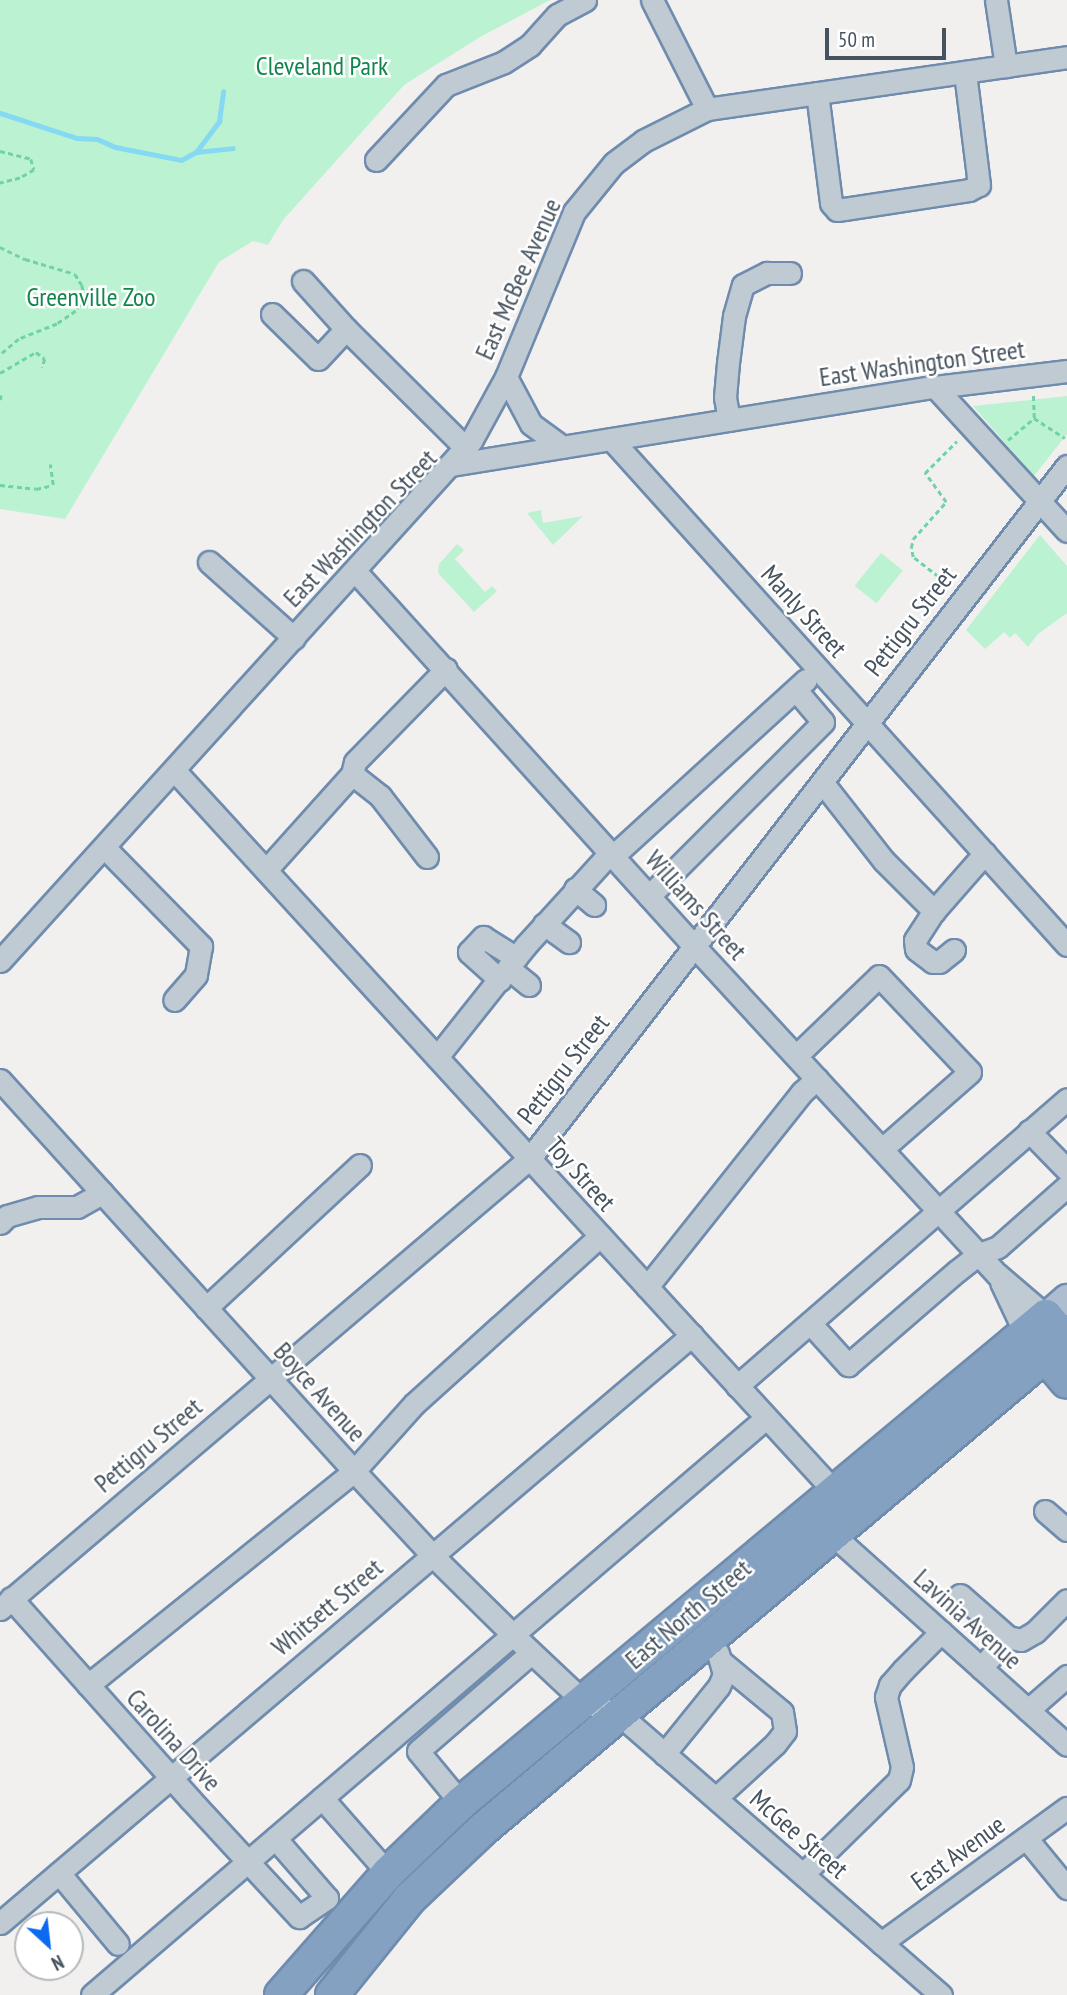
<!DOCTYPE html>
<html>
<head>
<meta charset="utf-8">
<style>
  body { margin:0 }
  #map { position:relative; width:1067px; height:1995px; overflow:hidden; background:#f2f0ef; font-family:"PT Sans Narrow",sans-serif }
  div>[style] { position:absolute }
  .green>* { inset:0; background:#bbf2d2; transform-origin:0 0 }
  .stream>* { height:5px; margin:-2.5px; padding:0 2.5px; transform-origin:2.5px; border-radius:2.5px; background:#86d9f2 }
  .path>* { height:2.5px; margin-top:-1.25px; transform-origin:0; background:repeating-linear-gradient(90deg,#71d3a5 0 5px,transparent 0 8.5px) }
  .roads { filter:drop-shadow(2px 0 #6f8cae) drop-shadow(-2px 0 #6f8cae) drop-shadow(0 2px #6f8cae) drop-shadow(0 -2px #6f8cae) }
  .minor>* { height:21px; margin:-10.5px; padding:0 10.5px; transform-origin:10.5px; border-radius:10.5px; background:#bfcad2 }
  .major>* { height:26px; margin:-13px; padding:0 13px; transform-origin:13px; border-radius:13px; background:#aebed0 }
  .highway>* { height:32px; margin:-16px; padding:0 16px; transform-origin:16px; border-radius:16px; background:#84a1c2 }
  span { translate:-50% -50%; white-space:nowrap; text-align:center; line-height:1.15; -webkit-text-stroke:5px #fff; paint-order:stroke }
  .park-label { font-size:26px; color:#11864e }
  .street-label { font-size:26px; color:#46535f }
  .north { position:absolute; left:14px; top:1911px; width:70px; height:70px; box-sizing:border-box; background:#fff; border:2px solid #b5babf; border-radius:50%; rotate:153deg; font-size:19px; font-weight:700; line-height:28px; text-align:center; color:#46535f }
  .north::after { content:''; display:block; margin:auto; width:24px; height:32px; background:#0c6aef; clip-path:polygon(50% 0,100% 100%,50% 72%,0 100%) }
  .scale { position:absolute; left:825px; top:28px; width:121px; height:32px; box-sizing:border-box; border:4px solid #46535f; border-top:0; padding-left:9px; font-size:21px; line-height:24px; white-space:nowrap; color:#46535f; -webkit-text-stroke:5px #fff; paint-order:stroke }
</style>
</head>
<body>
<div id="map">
  <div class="green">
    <div style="clip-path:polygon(0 0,550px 0,480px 37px,404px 85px,283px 220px,268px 245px,253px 241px,219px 262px,65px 519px,0 509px)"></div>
    <div style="clip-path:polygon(1067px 396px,1067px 434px,1034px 476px,973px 406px)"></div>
    <div style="clip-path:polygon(541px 510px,543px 523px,583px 516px,553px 545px,527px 513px)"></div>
    <div style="clip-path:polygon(1040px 535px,1067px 566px,1067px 613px,1038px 634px,1028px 647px,1015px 633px,1010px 638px,1004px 632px,985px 649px,966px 630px)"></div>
    <div style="clip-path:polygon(457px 544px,464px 550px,455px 559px,485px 592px,492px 586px,497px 591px,474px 612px,438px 573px,439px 564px)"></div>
    <div style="left:881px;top:553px;width:28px;height:42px;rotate:39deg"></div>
  </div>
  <div class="stream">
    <div style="left:0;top:113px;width:81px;rotate:18deg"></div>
    <div style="left:77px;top:138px;width:20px;rotate:3deg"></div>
    <div style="left:97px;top:139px;width:20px;rotate:24deg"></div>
    <div style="left:115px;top:147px;width:67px;rotate:11.1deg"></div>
    <div style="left:181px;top:160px;width:17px;rotate:-28deg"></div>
    <div style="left:196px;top:152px;width:39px;rotate:-53deg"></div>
    <div style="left:219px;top:121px;width:30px;rotate:-82deg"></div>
    <div style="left:196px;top:152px;width:37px;rotate:-6deg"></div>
  </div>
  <div class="path">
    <div style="left:0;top:151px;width:32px;rotate:14deg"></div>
    <div style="left:31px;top:159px;width:11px;rotate:75deg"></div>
    <div style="left:34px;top:170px;width:16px;rotate:150deg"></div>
    <div style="left:20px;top:178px;width:21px;rotate:166deg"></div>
    <div style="left:0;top:247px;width:28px;rotate:26deg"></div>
    <div style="left:25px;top:259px;width:52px;rotate:16.7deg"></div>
    <div style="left:75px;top:274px;width:13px;rotate:58deg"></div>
    <div style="left:82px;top:285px;width:13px;rotate:77deg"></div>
    <div style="left:85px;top:298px;width:16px;rotate:125deg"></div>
    <div style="left:76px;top:311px;width:23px;rotate:146deg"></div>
    <div style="left:57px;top:324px;width:41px;rotate:158.5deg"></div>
    <div style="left:19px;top:339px;width:25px;rotate:140deg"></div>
    <div style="left:0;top:373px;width:42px;rotate:-30.3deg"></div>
    <div style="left:36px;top:352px;width:11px;rotate:38deg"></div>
    <div style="left:45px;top:359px;width:9px;rotate:108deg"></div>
    <div style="left:0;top:400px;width:5px;rotate:-79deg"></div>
    <div style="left:1034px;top:418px;width:37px;rotate:33deg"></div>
    <div style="left:1008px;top:440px;width:34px;rotate:-40deg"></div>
    <div style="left:1034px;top:418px;width:23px;rotate:-92deg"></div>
    <div style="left:0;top:485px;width:36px;rotate:6deg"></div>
    <div style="left:36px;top:489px;width:17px;rotate:-13deg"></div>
    <div style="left:53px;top:485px;width:21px;rotate:-98deg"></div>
    <div style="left:945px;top:582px;width:41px;rotate:-142deg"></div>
    <div style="left:913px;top:557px;width:9px;rotate:-103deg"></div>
    <div style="left:911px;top:548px;width:9px;rotate:-77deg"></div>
    <div style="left:913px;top:539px;width:50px;rotate:-48.3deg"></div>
    <div style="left:946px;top:502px;width:36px;rotate:-126deg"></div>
    <div style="left:925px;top:473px;width:45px;rotate:-45deg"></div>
  </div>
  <div class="roads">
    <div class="minor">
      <div style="left:652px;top:0;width:122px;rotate:63.2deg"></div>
      <div style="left:996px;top:0;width:67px;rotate:81.4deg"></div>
      <div style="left:817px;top:93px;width:111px;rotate:82.7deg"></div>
      <div style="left:831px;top:203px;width:9px;rotate:49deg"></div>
      <div style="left:837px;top:210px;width:7px;rotate:-8deg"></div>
      <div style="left:844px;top:209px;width:126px;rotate:-8.6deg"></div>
      <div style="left:969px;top:190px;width:11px;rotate:-27deg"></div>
      <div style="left:979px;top:185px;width:114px;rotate:-97.1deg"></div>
      <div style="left:376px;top:160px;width:103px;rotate:-47deg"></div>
      <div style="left:446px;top:85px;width:62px;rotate:-21.6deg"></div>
      <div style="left:504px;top:62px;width:31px;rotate:-33deg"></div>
      <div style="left:530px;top:45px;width:40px;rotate:-48deg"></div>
      <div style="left:557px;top:15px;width:32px;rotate:-28deg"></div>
      <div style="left:303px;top:281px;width:64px;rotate:48.1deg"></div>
      <div style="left:346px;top:329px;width:169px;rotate:44.8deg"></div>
      <div style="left:272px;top:314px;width:64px;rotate:44.4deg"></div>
      <div style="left:318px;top:359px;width:41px;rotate:-47deg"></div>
      <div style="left:506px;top:377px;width:53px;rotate:62deg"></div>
      <div style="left:531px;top:424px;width:39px;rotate:36deg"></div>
      <div style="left:935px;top:387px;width:195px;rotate:47.5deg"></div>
      <div style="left:729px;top:420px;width:23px;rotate:-100deg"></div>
      <div style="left:725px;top:397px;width:34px;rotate:-85deg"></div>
      <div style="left:728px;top:363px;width:47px;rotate:-82.7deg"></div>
      <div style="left:734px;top:316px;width:32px;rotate:-74deg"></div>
      <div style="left:743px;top:285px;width:27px;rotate:-27deg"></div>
      <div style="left:767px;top:273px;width:23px"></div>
      <div style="left:611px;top:439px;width:681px;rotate:47.98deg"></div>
      <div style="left:451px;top:465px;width:490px;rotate:-9.2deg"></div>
      <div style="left:935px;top:387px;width:133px;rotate:-6.9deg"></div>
      <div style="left:209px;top:562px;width:114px;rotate:41.8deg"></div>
      <div style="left:355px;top:571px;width:506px;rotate:47.89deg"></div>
      <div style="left:694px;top:946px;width:447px;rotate:47.3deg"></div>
      <div style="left:997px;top:1274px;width:65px;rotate:40.6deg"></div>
      <div style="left:174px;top:770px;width:979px;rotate:47.53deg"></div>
      <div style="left:352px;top:774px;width:36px;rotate:38deg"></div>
      <div style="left:380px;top:796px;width:77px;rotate:52.4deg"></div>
      <div style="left:822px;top:782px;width:100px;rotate:51.9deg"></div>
      <div style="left:884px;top:861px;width:71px;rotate:45deg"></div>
      <div style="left:104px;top:847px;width:139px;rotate:45.6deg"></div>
      <div style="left:201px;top:946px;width:29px;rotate:100deg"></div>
      <div style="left:196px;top:975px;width:33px;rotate:131deg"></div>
      <div style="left:613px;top:856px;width:261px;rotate:-42.4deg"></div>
      <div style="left:266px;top:870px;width:129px;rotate:-48.1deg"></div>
      <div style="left:352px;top:774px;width:12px;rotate:-76deg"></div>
      <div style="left:355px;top:762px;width:130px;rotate:-45.6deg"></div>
      <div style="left:575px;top:889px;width:25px;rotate:40deg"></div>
      <div style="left:649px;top:896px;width:246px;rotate:-45deg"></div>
      <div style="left:823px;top:722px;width:42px;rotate:-130.2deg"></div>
      <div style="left:544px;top:924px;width:31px;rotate:36deg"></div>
      <div style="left:954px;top:950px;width:19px;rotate:141deg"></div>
      <div style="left:939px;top:962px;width:6px;rotate:180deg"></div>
      <div style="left:933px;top:962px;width:21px;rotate:-143deg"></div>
      <div style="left:916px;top:949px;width:9px;rotate:-96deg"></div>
      <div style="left:915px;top:940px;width:35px;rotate:-57deg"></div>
      <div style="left:934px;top:911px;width:77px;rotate:-48.7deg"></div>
      <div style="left:0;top:961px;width:702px;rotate:-47.83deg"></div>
      <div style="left:471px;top:441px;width:73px;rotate:-61.3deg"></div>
      <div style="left:506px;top:377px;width:178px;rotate:-67.6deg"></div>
      <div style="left:574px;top:212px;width:63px;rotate:-50.8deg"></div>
      <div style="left:614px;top:163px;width:36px;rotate:-37deg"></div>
      <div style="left:643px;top:141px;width:72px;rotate:-26.6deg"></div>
      <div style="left:707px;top:109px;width:364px;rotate:-8.2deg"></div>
      <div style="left:508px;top:968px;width:27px;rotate:39deg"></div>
      <div style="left:500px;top:980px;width:42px;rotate:-137.9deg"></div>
      <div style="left:469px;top:952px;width:21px;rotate:-47deg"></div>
      <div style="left:483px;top:937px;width:39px;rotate:32deg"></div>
      <div style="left:796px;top:1056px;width:115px;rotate:-43.9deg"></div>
      <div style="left:879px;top:976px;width:132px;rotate:46.5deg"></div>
      <div style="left:970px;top:1072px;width:117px;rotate:138.8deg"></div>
      <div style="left:437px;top:1057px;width:143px;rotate:-51.5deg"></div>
      <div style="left:526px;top:945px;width:125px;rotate:-47.6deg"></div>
      <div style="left:0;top:1080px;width:527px;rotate:47.84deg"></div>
      <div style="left:354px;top:1471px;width:115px;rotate:47.1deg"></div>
      <div style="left:432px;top:1555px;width:112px;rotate:44.6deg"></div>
      <div style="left:512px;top:1634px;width:98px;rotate:43.3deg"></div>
      <div style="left:583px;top:1701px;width:40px;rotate:21deg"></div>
      <div style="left:620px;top:1715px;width:426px;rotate:41.1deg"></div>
      <div style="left:1029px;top:1131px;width:54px;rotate:45.7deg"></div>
      <div style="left:0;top:1223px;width:10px;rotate:-45deg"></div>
      <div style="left:7px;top:1216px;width:32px;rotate:-16deg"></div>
      <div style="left:38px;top:1207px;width:39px"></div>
      <div style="left:77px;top:1207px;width:29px;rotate:-29deg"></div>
      <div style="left:1001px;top:1282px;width:56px;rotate:64.8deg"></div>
      <div style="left:647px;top:1287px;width:249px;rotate:-51.5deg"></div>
      <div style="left:802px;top:1092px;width:20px;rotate:-41deg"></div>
      <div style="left:206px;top:1308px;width:210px;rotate:-42.9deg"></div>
      <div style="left:810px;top:1323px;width:57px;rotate:47.9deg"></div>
      <div style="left:848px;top:1365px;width:144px;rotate:-40.8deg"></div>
      <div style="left:957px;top:1271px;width:28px;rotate:-38deg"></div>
      <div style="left:979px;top:1254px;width:20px;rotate:-20deg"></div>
      <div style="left:998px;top:1247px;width:92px;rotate:-41.5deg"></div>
      <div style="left:737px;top:1386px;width:437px;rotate:-41deg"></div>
      <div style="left:1045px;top:1511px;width:29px;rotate:41deg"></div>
      <div style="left:833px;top:1535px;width:314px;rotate:41.9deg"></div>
      <div style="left:960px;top:1595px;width:64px;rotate:41.2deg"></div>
      <div style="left:1008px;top:1637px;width:13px;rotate:13deg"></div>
      <div style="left:1021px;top:1640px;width:16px;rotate:-30deg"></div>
      <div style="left:1035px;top:1632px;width:45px;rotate:-45deg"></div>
      <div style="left:11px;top:1598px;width:269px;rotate:48.3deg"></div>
      <div style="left:190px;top:1799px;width:161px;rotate:47.3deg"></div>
      <div style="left:299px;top:1917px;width:34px;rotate:-34deg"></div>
      <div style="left:327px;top:1898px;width:79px;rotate:-130.9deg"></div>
      <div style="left:0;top:1609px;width:696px;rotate:-40.4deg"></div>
      <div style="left:530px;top:1158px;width:876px;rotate:-52.19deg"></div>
      <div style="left:981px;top:1668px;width:41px;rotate:-48.9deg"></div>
      <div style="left:88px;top:1685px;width:341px;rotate:-38.8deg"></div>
      <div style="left:354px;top:1471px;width:90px;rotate:-48.2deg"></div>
      <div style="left:414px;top:1404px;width:251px;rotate:-42.1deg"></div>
      <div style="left:1028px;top:1710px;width:52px;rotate:-41.1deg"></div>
      <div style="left:664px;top:1754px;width:87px;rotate:-51deg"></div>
      <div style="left:719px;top:1686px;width:13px;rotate:-67deg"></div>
      <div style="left:724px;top:1674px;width:22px;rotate:-106deg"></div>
      <div style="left:322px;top:1798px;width:100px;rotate:48.7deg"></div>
      <div style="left:716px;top:1798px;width:80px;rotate:-42.5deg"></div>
      <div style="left:775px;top:1744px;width:16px;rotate:-52deg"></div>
      <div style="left:785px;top:1731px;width:19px;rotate:-99deg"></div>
      <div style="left:782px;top:1712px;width:77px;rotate:-140.3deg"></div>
      <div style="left:461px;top:1803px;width:67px;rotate:-129.6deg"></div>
      <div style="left:418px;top:1751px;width:150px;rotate:-40.9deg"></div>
      <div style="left:1026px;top:1838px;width:65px;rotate:50.6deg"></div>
      <div style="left:59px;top:1873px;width:92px;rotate:50.3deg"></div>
      <div style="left:803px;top:1874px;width:134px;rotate:-44.4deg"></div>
      <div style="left:899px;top:1780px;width:13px;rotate:-77deg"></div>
      <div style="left:902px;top:1767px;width:72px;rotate:-102.9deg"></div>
      <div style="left:886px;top:1697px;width:13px;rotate:-72deg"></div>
      <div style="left:890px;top:1685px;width:20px;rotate:-49deg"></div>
      <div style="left:903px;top:1670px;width:54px;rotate:-45deg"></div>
      <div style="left:0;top:1923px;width:908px;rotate:-40.35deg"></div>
      <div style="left:881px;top:1943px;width:230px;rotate:-36deg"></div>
      <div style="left:92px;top:1995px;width:887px;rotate:-40.57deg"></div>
    </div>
    <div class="major">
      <div style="left:1046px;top:1316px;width:28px;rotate:-41deg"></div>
    </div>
    <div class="highway">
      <div style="left:1033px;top:1342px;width:52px;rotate:49.6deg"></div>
      <div style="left:281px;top:1995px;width:162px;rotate:-48.7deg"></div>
      <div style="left:388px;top:1873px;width:101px;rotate:-43.8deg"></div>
      <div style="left:461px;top:1803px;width:761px;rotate:-39.78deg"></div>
      <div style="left:1046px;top:1316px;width:33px;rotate:50deg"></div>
      <div style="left:332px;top:1995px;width:124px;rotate:-51.2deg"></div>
      <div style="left:410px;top:1898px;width:100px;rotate:-43.4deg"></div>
      <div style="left:483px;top:1829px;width:761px;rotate:-40.09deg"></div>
    </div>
  </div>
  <div class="park-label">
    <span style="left:322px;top:66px">Cleveland Park</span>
    <span style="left:91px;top:297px">Greenville Zoo</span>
  </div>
  <div class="street-label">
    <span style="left:518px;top:279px;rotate:-66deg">East McBee Avenue</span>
    <span style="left:922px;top:363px;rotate:-8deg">East Washington Street</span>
    <span style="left:360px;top:528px;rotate:-46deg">East Washington Street</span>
    <span style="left:804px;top:611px;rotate:48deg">Manly Street</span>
    <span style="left:910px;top:621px;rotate:-52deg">Pettigru Street</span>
    <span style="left:696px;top:905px;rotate:48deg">Williams Street</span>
    <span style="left:563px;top:1069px;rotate:-52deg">Pettigru Street</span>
    <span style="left:581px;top:1174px;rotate:48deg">Toy Street</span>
    <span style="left:320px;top:1392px;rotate:48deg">Boyce Avenue</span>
    <span style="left:148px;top:1445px;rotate:-40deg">Pettigru Street</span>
    <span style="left:327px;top:1607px;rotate:-40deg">Whitsett Street</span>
    <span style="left:688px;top:1614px;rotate:-40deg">East North Street</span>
    <span style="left:968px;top:1619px;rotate:42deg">Lavinia Avenue</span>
    <span style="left:174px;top:1740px;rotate:48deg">Carolina Drive</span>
    <span style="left:799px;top:1834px;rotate:41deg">McGee Street</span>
    <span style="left:958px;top:1853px;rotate:-36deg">East Avenue</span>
  </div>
  <div class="north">N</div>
  <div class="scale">50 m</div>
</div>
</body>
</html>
